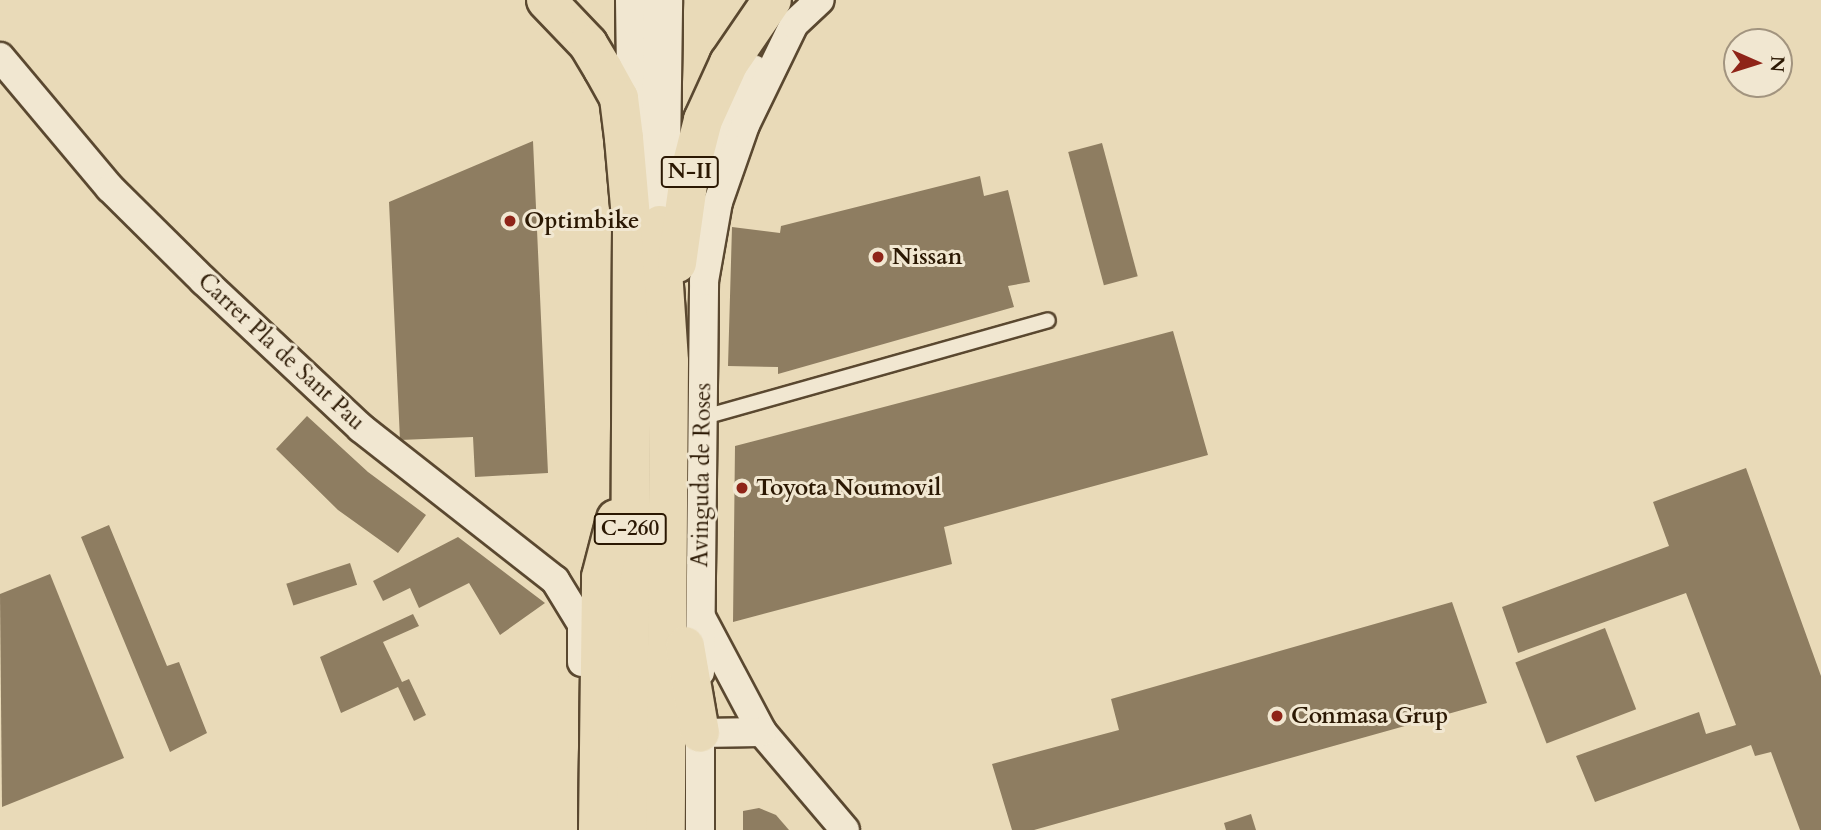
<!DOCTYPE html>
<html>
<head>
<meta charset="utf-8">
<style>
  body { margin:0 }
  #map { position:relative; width:1821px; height:830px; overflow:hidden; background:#e9dab8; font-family:Cardo,serif }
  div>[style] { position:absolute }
  .building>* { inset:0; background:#8e7d61; transform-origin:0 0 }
  .roads { filter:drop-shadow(2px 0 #5a4830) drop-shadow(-2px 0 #5a4830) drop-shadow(0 2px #5a4830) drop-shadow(0 -2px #5a4830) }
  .lane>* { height:14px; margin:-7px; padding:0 7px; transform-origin:7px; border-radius:7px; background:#f1e7d1 }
  .street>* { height:28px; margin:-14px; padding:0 14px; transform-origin:14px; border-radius:14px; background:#f1e7d1 }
  .secondary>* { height:38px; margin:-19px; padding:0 19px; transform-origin:19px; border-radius:19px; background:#f1e7d1 }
  .highway>* { height:38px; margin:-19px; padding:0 19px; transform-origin:19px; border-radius:19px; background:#e9dab8 }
  .dots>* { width:19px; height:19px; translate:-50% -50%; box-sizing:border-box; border:4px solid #f1e7d1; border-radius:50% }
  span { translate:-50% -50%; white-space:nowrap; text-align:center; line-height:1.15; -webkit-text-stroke:6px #f1e7d1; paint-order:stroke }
  .shield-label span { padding:2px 5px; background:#f1e7d1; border:2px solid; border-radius:5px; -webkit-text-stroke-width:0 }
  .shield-label { font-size:21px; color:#2b1803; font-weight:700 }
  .poi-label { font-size:23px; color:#2b1803; font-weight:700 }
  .left { translate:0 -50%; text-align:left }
  .street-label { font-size:23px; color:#2b1803 }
  .north { position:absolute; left:1723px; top:28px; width:70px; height:70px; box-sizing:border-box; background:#f1e7d1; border:2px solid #a2947f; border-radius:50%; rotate:93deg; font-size:19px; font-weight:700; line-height:28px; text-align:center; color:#2b1803 }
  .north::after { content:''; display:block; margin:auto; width:24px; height:32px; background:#8f2418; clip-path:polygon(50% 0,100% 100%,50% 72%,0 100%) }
</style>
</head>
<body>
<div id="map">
  <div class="building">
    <div style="clip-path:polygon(533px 141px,548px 473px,475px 477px,473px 437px,400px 440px,389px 202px)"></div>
    <div style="left:1102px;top:143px;width:138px;height:35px;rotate:75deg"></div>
    <div style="clip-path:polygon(980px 176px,984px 196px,1008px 190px,1030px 282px,1008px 286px,1014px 307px,778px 374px,778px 367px,728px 366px,732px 227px,780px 233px,781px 226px)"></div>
    <div style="clip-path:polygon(1173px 331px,1208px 455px,944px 527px,952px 564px,733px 622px,735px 446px)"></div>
    <div style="clip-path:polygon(307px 416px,368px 472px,426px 515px,398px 553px,338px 510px,276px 449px)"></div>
    <div style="clip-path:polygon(1746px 468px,1821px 676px,1821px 830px,1800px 830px,1771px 752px,1755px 756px,1751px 745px,1595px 802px,1576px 756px,1699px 712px,1706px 734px,1736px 725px,1686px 593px,1518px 653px,1502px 607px,1669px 546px,1653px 502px)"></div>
    <div style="clip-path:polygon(109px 525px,167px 666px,179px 662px,207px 733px,170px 752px,81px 537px)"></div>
    <div style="clip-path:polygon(458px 537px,545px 603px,500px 635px,469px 583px,419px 608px,410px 588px,383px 601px,373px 581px)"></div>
    <div style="left:350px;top:563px;width:23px;height:67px;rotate:72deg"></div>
    <div style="clip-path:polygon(50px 574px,124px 758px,2px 807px,0 594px)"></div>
    <div style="clip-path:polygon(1452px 602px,1487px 703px,1034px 830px,1012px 830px,992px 764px,1119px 730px,1111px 699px)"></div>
    <div style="clip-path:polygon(413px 614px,419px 626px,383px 642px,402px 682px,409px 679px,426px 715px,414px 721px,398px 687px,341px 713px,320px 657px)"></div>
    <div style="left:1605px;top:628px;width:87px;height:96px;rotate:69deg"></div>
    <div style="clip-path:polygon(759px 808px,776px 815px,789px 830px,743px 830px,743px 811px)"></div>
    <div style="clip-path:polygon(1251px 814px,1256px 830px,1226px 830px,1224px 823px)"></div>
  </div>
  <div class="roads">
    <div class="lane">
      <div style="left:704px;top:417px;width:357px;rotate:-15.7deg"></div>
    </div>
    <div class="street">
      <div style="left:0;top:57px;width:171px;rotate:50deg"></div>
      <div style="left:110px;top:188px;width:132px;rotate:44.7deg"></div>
      <div style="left:204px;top:281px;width:215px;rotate:43.1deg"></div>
      <div style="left:361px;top:428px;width:246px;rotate:38.1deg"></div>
      <div style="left:555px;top:580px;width:52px;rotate:58.5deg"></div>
      <div style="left:582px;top:624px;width:38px;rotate:90deg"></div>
      <div style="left:707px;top:160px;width:102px;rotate:-62.7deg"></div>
      <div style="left:702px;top:619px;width:128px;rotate:62deg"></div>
      <div style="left:762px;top:732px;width:128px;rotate:49.7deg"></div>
      <div style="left:700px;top:672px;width:391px;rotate:-89.4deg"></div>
      <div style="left:704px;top:281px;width:80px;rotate:-80deg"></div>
      <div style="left:718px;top:202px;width:82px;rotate:-70.7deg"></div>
      <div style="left:745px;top:125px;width:112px;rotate:-64.1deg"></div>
      <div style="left:794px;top:24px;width:35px;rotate:-43deg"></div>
      <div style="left:700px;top:713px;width:117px;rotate:90deg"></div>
      <div style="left:700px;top:733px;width:62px;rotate:-0.9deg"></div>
    </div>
    <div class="secondary">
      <div style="left:635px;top:0;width:141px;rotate:89.2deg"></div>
      <div style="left:660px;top:225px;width:225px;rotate:-89.2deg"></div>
    </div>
    <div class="highway">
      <div style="left:546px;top:0;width:61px;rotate:46.3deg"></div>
      <div style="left:588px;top:44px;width:29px;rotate:59deg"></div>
      <div style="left:603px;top:69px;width:33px;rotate:61deg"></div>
      <div style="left:619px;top:98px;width:40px;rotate:82.9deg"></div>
      <div style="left:624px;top:138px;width:91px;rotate:85deg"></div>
      <div style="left:632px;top:229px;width:601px;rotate:90.29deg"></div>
      <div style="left:660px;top:225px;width:137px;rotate:86.2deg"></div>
      <div style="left:669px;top:362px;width:468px;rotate:90.4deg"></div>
      <div style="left:677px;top:263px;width:93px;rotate:-82deg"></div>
      <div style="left:690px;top:171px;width:53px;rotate:-75.7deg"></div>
      <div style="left:703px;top:120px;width:63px;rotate:-65.5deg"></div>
      <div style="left:729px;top:63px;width:76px;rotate:-55.7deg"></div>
      <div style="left:685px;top:646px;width:88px;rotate:80.2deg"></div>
      <div style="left:598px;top:830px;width:253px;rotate:-89.3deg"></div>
      <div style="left:601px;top:577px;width:60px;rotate:-75.5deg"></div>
    </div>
  </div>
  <div class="dots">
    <div style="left:510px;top:221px;background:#8f2418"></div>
    <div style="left:878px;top:257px;background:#8f2418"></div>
    <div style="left:742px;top:488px;background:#8f2418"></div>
    <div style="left:1277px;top:716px;background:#8f2418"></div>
  </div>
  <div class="shield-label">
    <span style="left:690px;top:172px">N-II</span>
    <span style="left:630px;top:529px">C-260</span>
  </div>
  <div class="poi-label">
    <span class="left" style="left:524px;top:221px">Optimbike</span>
    <span class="left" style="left:892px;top:257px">Nissan</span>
    <span class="left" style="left:756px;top:488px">Toyota Noumovil</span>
    <span class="left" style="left:1291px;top:716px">Conmasa Grup</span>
  </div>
  <div class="street-label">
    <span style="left:281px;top:352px;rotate:43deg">Carrer Pla de Sant Pau</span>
    <span style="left:702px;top:475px;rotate:-89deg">Avinguda de Roses</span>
  </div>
  <div class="north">N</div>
</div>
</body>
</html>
